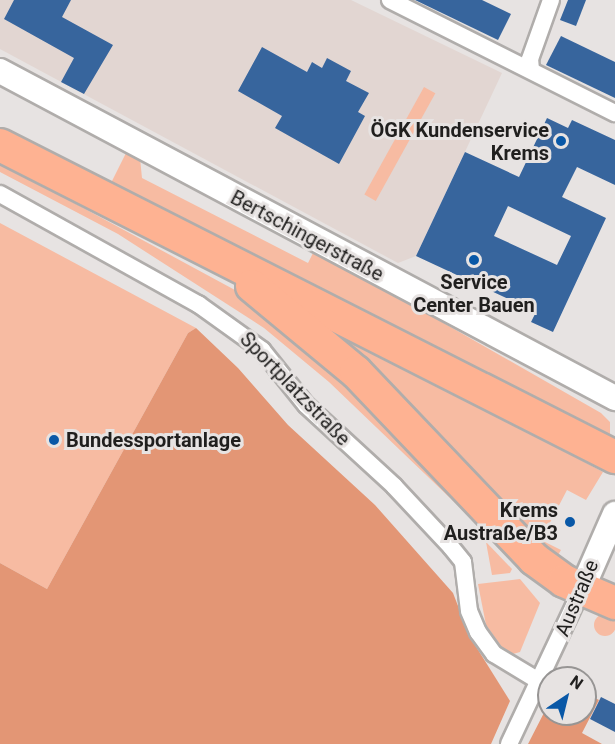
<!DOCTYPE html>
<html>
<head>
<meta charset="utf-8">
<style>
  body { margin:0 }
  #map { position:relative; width:615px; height:744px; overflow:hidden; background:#e7e3e2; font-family:Roboto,sans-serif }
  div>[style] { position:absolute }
  .built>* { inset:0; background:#e2d6d2 }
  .green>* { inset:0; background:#f7bba2; transform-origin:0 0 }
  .round { border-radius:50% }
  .forest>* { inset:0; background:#e39675 }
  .building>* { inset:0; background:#37659d }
  .roads { filter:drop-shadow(2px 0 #b0adab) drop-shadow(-2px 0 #b0adab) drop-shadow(0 2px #b0adab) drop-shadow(0 -2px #b0adab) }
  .street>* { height:16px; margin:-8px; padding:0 8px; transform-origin:8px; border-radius:8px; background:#fff }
  .secondary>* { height:24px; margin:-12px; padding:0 12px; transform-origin:12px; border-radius:12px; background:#fff }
  .highway>* { height:32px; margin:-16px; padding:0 16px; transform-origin:16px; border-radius:16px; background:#feb292 }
  .dots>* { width:16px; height:16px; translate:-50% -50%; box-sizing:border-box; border:3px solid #e7e3e2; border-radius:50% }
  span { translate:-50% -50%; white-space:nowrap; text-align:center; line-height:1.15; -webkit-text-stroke:6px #e7e3e2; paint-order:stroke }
  .poi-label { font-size:20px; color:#201f1e; font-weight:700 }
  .right { translate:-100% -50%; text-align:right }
  .left { translate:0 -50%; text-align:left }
  .street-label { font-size:20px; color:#201f1e }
  .north { position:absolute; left:537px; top:666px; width:60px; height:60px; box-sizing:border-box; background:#e7e3e2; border:2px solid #979594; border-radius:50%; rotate:35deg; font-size:16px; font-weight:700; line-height:24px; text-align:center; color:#201f1e }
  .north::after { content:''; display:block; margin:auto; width:21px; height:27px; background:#0958a7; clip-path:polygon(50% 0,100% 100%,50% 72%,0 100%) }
</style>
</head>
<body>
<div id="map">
  <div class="built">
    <div style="clip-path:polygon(0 0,351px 0,502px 73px,416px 256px,398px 263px,0 49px)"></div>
  </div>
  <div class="green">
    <div style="left:424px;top:87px;width:13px;height:123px;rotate:29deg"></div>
    <div style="clip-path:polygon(127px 151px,140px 158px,142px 178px,308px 263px,314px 251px,384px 289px,601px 413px,610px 422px,610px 435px,111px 183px)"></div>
    <div style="clip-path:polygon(0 163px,246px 296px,299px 335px,544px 588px,329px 382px,264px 328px,118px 234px,0 172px)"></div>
    <div style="clip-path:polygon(0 223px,196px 328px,188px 333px,47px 589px,0 563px)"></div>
    <div style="clip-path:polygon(312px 318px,581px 455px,579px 459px,603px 472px,586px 500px,567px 490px,541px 540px,561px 550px,554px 562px)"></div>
    <div style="clip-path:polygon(486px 542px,512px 569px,510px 573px,492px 575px)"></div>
    <div style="clip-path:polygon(520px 579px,540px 603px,520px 652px,513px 654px,503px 649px,486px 625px,478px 584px)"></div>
    <div class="round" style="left:594px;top:614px;width:22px;height:22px"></div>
  </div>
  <div class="forest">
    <div style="clip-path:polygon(196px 328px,238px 368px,288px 425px,375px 505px,453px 593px,470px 637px,510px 701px,491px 744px,0 744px,0 563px,47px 589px,188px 333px)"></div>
    <div style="clip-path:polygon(585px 689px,594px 691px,591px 696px,599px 700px,582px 733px,602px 744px,528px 744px,549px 703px,549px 714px,585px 714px)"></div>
  </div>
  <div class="building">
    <div style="clip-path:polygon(14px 0,71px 0,62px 17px,113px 45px,84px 94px,61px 82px,74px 58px,4px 19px)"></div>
    <div style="clip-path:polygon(415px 0,482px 0,511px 14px,498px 40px)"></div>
    <div style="clip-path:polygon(568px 0,586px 0,576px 26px,560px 20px)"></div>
    <div style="clip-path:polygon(561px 36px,615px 62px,615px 98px,546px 65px)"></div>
    <div style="clip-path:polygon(262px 47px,307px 72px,312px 62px,322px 68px,327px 58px,351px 71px,346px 81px,369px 93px,358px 112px,365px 116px,339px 164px,275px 128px,282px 116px,238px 91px)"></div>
    <div style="clip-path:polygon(evenodd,547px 118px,568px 128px,572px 120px,615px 140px,615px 185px,577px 167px,562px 197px,606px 218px,553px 332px,531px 322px,536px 312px,416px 256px,465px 152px,519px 177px,547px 118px,508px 206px,571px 236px,557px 265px,494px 236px,508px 206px)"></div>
    <div style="clip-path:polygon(601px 697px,615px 704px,615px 732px,590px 719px)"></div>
  </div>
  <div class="roads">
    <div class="street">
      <div style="left:390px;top:0;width:252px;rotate:26.7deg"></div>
      <div style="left:531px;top:70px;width:11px;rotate:-95deg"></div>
      <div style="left:530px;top:59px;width:63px;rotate:-70.4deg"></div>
      <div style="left:0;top:194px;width:227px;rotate:29.1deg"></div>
      <div style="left:198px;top:304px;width:79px;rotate:35.7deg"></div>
      <div style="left:262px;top:350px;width:70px;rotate:51.3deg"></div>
      <div style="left:306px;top:405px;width:120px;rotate:42.6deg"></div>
      <div style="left:394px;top:486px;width:83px;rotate:46.9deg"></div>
      <div style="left:451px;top:547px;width:19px;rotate:51deg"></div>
      <div style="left:463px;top:562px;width:49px;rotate:83deg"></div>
      <div style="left:469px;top:611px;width:23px;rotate:67deg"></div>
      <div style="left:478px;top:632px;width:27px;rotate:54deg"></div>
      <div style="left:494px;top:654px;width:52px;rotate:31deg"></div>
      <div style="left:509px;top:744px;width:171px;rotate:-64.8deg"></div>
    </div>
    <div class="secondary">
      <div style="left:0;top:71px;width:697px;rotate:28deg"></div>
      <div style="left:582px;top:589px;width:82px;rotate:-66.3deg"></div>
    </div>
    <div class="highway">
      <div style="left:0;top:145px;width:690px;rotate:26.9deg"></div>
      <div style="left:252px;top:286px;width:135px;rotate:39.6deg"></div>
      <div style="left:356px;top:372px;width:258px;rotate:46.4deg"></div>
      <div style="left:534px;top:559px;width:37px;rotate:36deg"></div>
      <div style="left:564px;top:581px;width:56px;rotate:23.3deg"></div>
    </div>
  </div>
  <div class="dots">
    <div style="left:561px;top:141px;background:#0958a7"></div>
    <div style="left:474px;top:260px;background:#0958a7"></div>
    <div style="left:54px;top:440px;background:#0958a7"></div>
    <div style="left:570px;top:522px;background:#0958a7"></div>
  </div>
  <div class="poi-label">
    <span class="right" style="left:549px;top:142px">ÖGK Kundenservice<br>Krems</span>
    <span style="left:474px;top:294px">Service<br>Center Bauen</span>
    <span class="left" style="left:66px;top:440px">Bundessportanlage</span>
    <span class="right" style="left:558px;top:522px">Krems<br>Austraße/B3</span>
  </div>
  <div class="street-label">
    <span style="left:307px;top:236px;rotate:28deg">Bertschingerstraße</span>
    <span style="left:295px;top:389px;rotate:46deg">Sportplatzstraße</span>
    <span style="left:577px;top:598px;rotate:-67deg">Austraße</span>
  </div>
  <div class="north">N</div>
</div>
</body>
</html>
